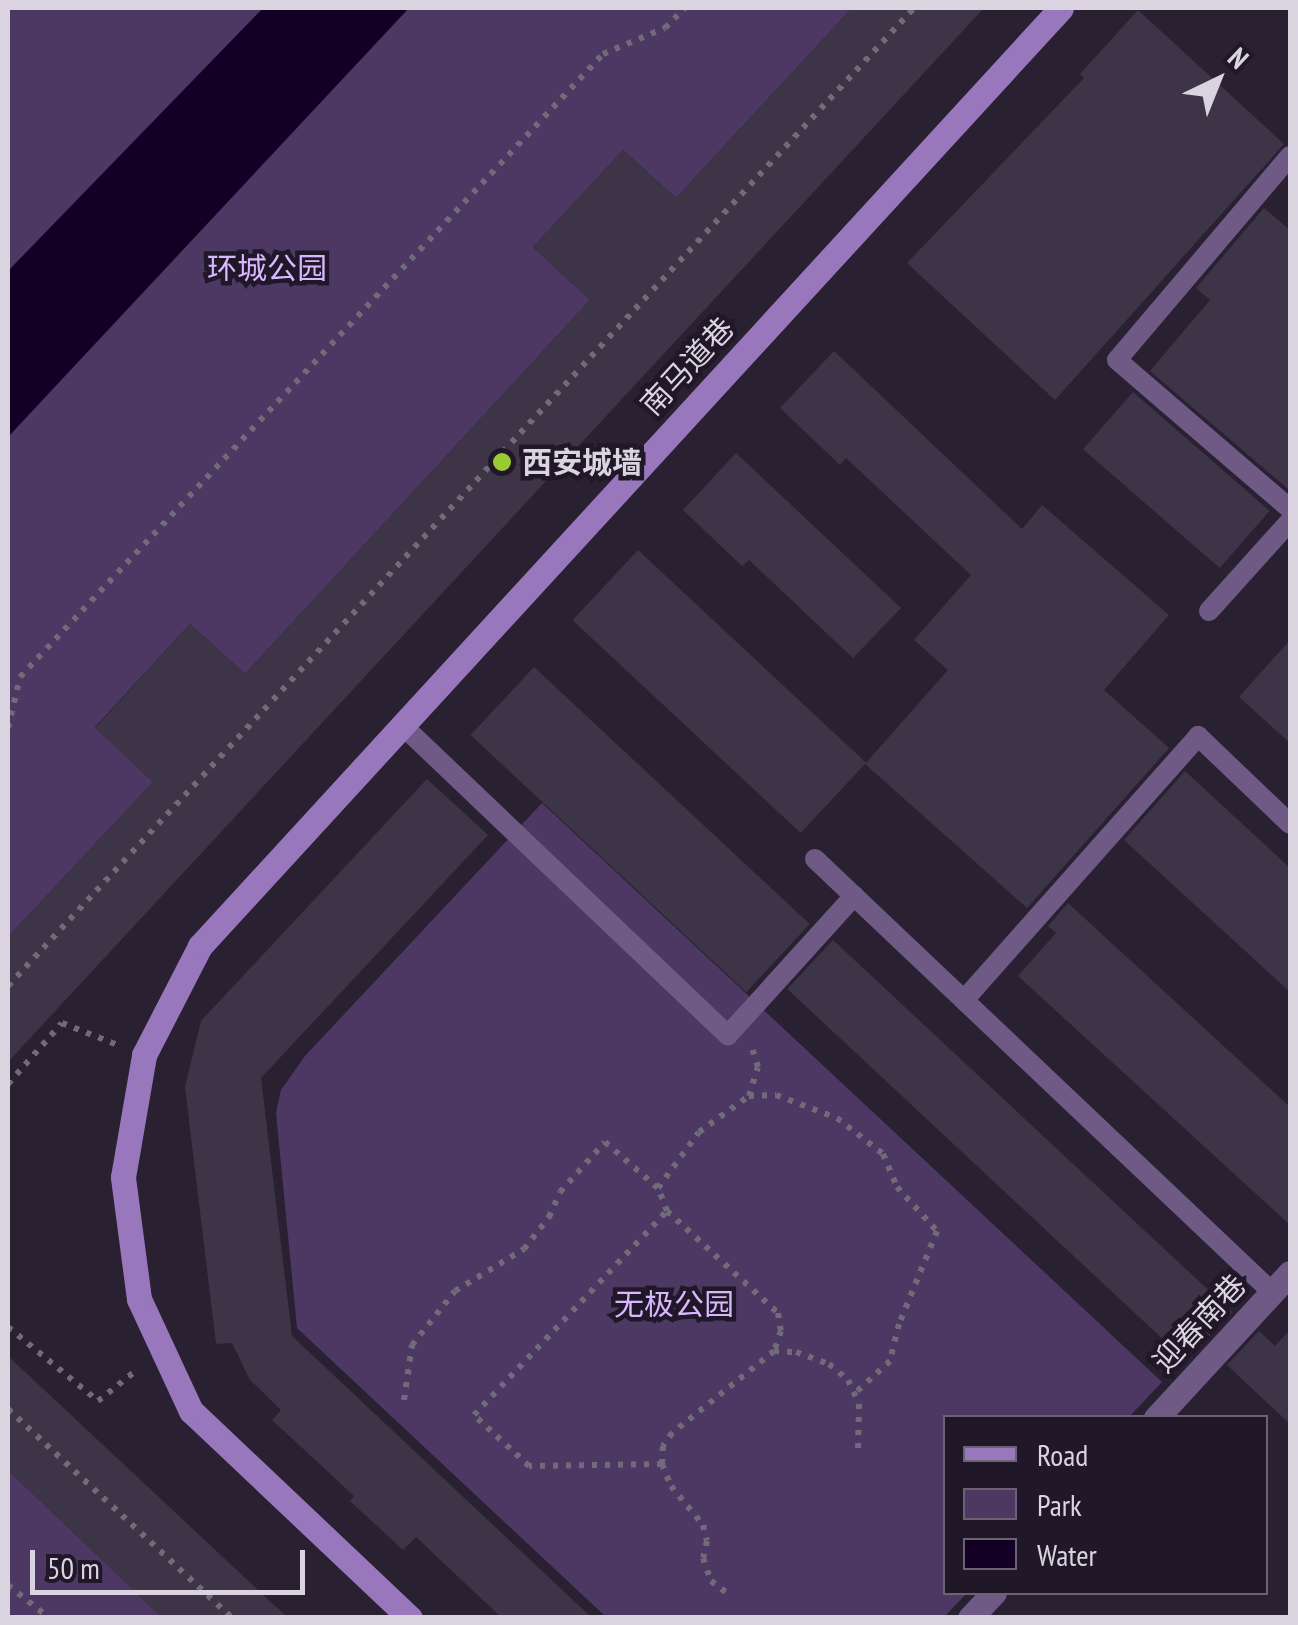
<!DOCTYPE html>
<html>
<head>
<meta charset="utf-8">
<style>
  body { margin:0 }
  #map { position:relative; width:1298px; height:1625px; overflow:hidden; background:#292132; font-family:"PT Sans Narrow","Noto Sans SC",sans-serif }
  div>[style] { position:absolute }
  .green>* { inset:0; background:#4d3763 }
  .water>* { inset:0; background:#150025 }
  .building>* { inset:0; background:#3d3447; transform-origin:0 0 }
  .path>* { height:6px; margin-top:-3px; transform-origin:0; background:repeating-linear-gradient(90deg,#716b79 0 5px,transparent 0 13px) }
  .lane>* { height:20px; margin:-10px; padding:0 10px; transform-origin:10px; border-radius:10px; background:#6f5a85 }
  .street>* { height:25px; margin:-12.5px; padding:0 12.5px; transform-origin:12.5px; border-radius:12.5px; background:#6f5a85 }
  .secondary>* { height:25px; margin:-12.5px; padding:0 12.5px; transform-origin:12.5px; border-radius:12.5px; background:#9977bc }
  .dots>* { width:28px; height:28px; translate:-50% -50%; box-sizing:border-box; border:5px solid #201728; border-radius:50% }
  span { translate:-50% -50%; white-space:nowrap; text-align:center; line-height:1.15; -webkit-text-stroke:9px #201728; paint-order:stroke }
  .park-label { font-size:30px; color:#d9b7fe }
  .street-label { font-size:30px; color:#d9d4df }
  .poi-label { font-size:30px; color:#d9d4df; font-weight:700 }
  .left { translate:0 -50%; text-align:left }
  .frame { position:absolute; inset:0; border:10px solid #d9d4df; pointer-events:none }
  .legend { position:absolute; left:943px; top:1415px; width:325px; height:180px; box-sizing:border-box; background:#201728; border:2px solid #6a6371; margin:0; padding:12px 18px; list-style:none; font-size:30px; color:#d9d4df }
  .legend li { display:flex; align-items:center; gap:20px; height:50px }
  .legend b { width:50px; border:2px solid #6a6371 }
  .north { position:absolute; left:1168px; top:30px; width:100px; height:100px; -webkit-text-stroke:8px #201728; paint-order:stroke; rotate:43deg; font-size:28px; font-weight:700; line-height:40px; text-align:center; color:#d9d4df }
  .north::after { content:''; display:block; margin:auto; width:35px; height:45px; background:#d9d4df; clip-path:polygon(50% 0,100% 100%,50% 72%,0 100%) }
  .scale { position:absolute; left:30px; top:1550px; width:275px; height:45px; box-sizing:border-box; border:5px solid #d9d4df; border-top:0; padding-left:12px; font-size:30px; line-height:35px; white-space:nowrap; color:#d9d4df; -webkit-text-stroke:8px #201728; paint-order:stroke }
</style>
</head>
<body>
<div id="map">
  <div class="green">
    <div style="clip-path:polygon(8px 8px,852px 8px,676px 198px,623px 150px,533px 247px,590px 300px,245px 674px,190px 624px,95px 727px,153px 782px,8px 937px)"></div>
    <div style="clip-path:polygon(542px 803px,1162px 1382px,1129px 1417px,946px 1418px,946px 1592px,967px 1593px,944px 1617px,606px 1617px,297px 1328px,276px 1113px,281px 1090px,305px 1056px)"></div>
    <div style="clip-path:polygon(8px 1470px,162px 1617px,8px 1617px)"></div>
  </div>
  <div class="water">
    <div style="clip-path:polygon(263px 8px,409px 8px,8px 437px,8px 271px)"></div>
  </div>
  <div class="building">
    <div style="clip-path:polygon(852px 8px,984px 8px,8px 1062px,8px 937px,153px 782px,95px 728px,190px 624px,245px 674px,590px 300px,533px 247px,623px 150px,676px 198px)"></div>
    <div style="clip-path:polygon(1138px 10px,1284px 144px,1055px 400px,907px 263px,1084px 78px,1080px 74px)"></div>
    <div style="clip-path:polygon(1264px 208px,1290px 230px,1288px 489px,1150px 371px,1210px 300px,1196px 288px)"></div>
    <div style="clip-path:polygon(834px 351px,1022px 529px,1042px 505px,1169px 615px,1104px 690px,1169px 748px,1027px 908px,865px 764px,948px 670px,914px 640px,971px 575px,846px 458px,840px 465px,780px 408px)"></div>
    <div style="left:1133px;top:392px;width:181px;height:76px;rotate:41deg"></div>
    <div style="clip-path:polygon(736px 453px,901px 608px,853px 658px,749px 560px,742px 566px,683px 510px)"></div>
    <div style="left:638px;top:550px;width:312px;height:96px;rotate:43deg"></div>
    <div style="clip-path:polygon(1290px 640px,1290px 743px,1239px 697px)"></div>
    <div style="left:534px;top:667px;width:377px;height:93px;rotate:43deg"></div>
    <div style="clip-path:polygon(1185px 771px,1290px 868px,1290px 992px,1124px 840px)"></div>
    <div style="clip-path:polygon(427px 779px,488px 835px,261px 1078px,292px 1336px,592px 1618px,502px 1618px,416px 1537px,403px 1550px,350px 1501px,354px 1496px,272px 1420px,281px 1410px,250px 1380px,232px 1343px,216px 1344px,185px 1087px,201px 1021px)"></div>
    <div style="clip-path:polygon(1068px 903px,1290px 1107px,1290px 1225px,1018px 976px,1056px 933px,1048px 926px)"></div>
    <div style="left:833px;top:940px;width:546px;height:67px;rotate:43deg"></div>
    <div style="clip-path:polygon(1290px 1330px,1290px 1424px,1227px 1365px,1259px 1331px,1275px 1346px)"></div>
    <div style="clip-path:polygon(8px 1356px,288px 1618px,162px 1618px,8px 1470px)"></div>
  </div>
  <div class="path">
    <div style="left:8px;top:728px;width:52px;rotate:-76.8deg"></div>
    <div style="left:20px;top:677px;width:853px;rotate:-46.9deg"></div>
    <div style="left:603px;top:54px;width:67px;rotate:-22.8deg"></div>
    <div style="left:665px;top:28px;width:28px;rotate:-45deg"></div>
    <div style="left:8px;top:986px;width:1333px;rotate:-47.19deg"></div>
    <div style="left:8px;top:1084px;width:81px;rotate:-48.5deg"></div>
    <div style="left:62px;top:1023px;width:62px;rotate:21.6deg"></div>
    <div style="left:749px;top:1096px;width:27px;rotate:-2deg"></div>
    <div style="left:776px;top:1095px;width:65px;rotate:20.7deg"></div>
    <div style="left:837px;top:1118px;width:58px;rotate:38deg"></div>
    <div style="left:883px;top:1154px;width:36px;rotate:67deg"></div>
    <div style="left:897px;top:1187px;width:59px;rotate:47.7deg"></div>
    <div style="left:937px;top:1231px;width:100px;rotate:112.2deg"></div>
    <div style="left:899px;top:1324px;width:38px;rotate:104deg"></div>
    <div style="left:890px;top:1361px;width:49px;rotate:137.5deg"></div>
    <div style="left:667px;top:1211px;width:25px;rotate:-111deg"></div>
    <div style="left:658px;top:1188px;width:69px;rotate:-53.8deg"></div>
    <div style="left:699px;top:1132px;width:62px;rotate:-35.8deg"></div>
    <div style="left:749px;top:1096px;width:30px;rotate:-73deg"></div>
    <div style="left:758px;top:1067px;width:19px;rotate:-108deg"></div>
    <div style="left:8px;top:1327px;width:117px;rotate:39.4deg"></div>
    <div style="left:98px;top:1401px;width:51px;rotate:-38.7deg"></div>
    <div style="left:774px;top:1351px;width:22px;rotate:3deg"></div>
    <div style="left:796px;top:1352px;width:35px;rotate:20deg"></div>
    <div style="left:829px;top:1364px;width:25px;rotate:40deg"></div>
    <div style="left:848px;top:1380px;width:26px;rotate:65deg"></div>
    <div style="left:859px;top:1404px;width:46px;rotate:91.2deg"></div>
    <div style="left:404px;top:1400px;width:56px;rotate:-81.7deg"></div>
    <div style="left:412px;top:1345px;width:69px;rotate:-51.5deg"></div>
    <div style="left:455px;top:1291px;width:81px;rotate:-31.3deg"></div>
    <div style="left:524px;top:1249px;width:41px;rotate:-52deg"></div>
    <div style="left:549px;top:1217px;width:27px;rotate:-66deg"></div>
    <div style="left:560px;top:1192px;width:67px;rotate:-48deg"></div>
    <div style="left:605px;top:1142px;width:70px;rotate:41deg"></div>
    <div style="left:8px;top:1409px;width:306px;rotate:43deg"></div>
    <div style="left:662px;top:1464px;width:133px;rotate:179.1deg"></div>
    <div style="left:529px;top:1466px;width:75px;rotate:-137.2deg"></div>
    <div style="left:474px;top:1415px;width:281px;rotate:-46.6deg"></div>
    <div style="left:667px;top:1211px;width:151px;rotate:42.6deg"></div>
    <div style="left:778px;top:1313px;width:18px;rotate:81deg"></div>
    <div style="left:781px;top:1331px;width:21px;rotate:109deg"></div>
    <div style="left:774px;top:1351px;width:131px;rotate:141.2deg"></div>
    <div style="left:672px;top:1433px;width:16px;rotate:125deg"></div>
    <div style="left:663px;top:1446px;width:18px;rotate:93deg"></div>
    <div style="left:662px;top:1464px;width:24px;rotate:68deg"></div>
    <div style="left:671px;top:1486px;width:50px;rotate:50.6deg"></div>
    <div style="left:703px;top:1525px;width:16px;rotate:76deg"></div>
    <div style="left:707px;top:1541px;width:17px;rotate:103deg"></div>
    <div style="left:703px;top:1558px;width:24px;rotate:71deg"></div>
    <div style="left:711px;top:1581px;width:21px;rotate:37deg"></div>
    <div style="left:8px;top:1585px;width:53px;rotate:38.8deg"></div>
  </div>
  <div class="lane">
    <div style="left:1290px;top:156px;width:267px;rotate:130.3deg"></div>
    <div style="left:1117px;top:360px;width:228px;rotate:40.7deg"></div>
    <div style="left:1209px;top:611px;width:121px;rotate:-48deg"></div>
    <div style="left:402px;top:725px;width:450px;rotate:43.6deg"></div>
    <div style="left:728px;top:1035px;width:188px;rotate:-47.8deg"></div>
    <div style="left:815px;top:859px;width:630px;rotate:43.46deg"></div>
    <div style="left:964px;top:1000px;width:353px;rotate:-48.4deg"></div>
    <div style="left:1198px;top:736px;width:127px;rotate:43.7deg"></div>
  </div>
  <div class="street">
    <div style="left:1156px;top:1418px;width:197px;rotate:-47.3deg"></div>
    <div style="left:970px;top:1618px;width:35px;rotate:-47deg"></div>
  </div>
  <div class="secondary">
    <div style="left:410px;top:1618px;width:301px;rotate:-136.6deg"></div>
    <div style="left:191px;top:1411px;width:123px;rotate:-114.9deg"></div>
    <div style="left:139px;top:1299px;width:123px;rotate:-97.5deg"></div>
    <div style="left:123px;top:1177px;width:124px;rotate:-80.2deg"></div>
    <div style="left:144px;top:1055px;width:123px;rotate:-62.8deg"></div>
    <div style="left:200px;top:946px;width:1273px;rotate:-47.45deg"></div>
  </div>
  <div class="dots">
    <div style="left:502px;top:462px;background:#9bcb34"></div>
  </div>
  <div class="park-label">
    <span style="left:267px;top:268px">环城公园</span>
    <span style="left:674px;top:1304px">无极公园</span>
  </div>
  <div class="street-label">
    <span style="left:687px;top:366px;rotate:-47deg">南马道巷</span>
    <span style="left:1199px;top:1323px;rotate:-47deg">迎春南巷</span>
  </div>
  <div class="poi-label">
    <span class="left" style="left:522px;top:462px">西安城墙</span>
  </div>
  <div class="frame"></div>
  <ul class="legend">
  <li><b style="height:12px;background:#9977bc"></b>Road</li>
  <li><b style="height:28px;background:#4d3763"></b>Park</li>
  <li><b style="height:28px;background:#150025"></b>Water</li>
  </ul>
  <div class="north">N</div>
  <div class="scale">50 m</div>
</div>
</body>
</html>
